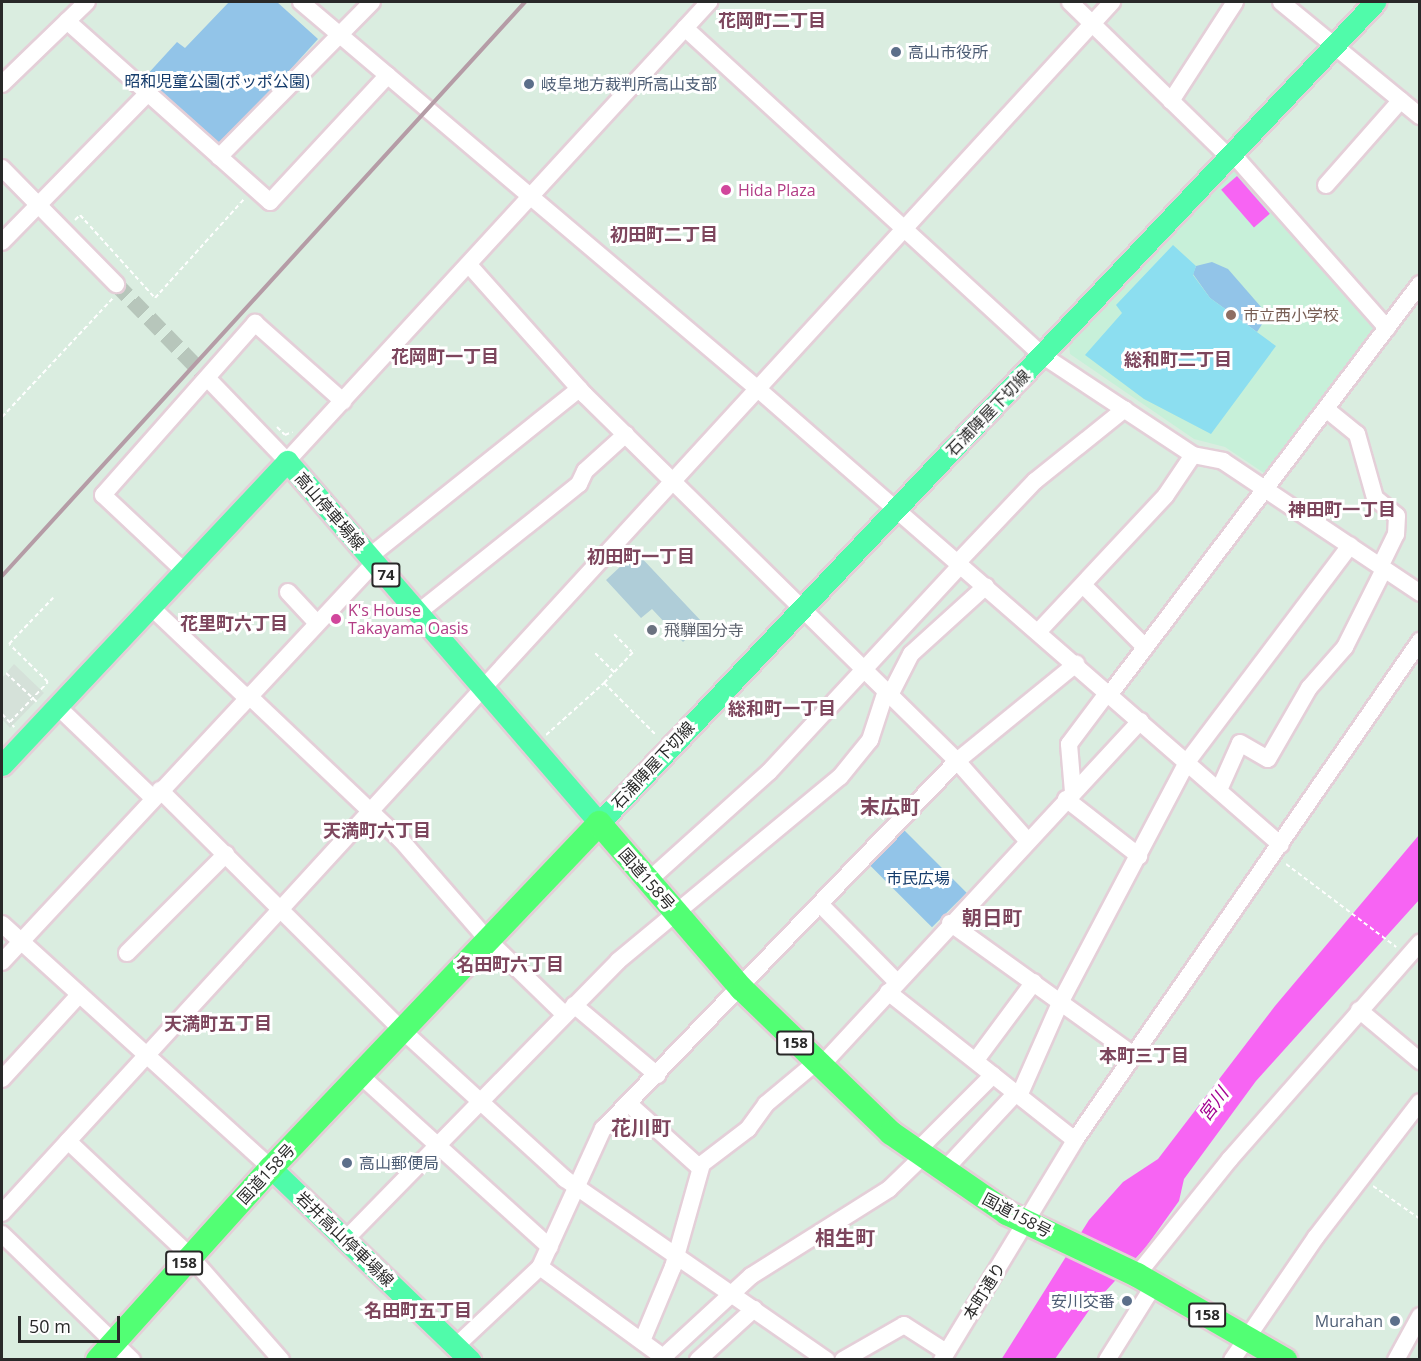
<!DOCTYPE html>
<html>
<head>
<meta charset="utf-8">
<style>
  body { margin:0 }
  #map { position:relative; width:1421px; height:1361px; overflow:hidden; background:#daede0; font-family:"Open Sans","Noto Sans JP",sans-serif }
  div>[style] { position:absolute }
  .education>* { inset:0; background:#c7f0d9 }
  .green>* { inset:0; background:#92c4e8; transform-origin:0 0 }
  .cemetery>* { inset:0; background:#afcdd8 }
  .pitch>* { inset:0; background:#8cdef0 }
  .plaza>* { inset:0; background:#d5e1d9 }
  .water>* { inset:0; background:#f764f3; transform-origin:0 0 }
  .minor-tunnel>* { height:16px; margin-top:-8px; transform-origin:0; background:repeating-linear-gradient(90deg,#b7c6bb 0 16px,transparent 0 24px) }
  .path>* { height:2px; margin-top:-1px; transform-origin:0; background:repeating-linear-gradient(90deg,#fff 0 4.5px,transparent 0 7.5px) }
  .roads { filter:drop-shadow(2px 0 #e4cfd8) drop-shadow(-2px 0 #e4cfd8) drop-shadow(0 2px #e4cfd8) drop-shadow(0 -2px #e4cfd8) }
  .minor>* { height:16px; margin:-8px; padding:0 8px; transform-origin:8px; border-radius:8px; background:#fff }
  .major>* { height:21px; margin:-10.5px; padding:0 10.5px; transform-origin:10.5px; border-radius:10.5px; background:#50fbaa }
  .highway>* { height:24px; margin:-12px; padding:0 12px; transform-origin:12px; border-radius:12px; background:#52ff74 }
  .rail>* { height:4px; margin:-2px; padding:0 2px; transform-origin:2px; border-radius:2px; background:#b59ca6 }
  .dots>* { width:16px; height:16px; translate:-50% -50%; box-sizing:border-box; border:3px solid #fff; border-radius:50% }
  span { translate:-50% -50%; white-space:nowrap; text-align:center; line-height:1.15; -webkit-text-stroke:6px #fff; paint-order:stroke }
  .shield-label span { padding:2px 4px; background:#fff; border:2px solid; border-radius:4px; -webkit-text-stroke-width:0 }
  .shield-label { font-size:15px; color:#292929; font-weight:700 }
  .service-label { font-size:16px; color:#4e5e75 }
  .left { translate:0 -50%; text-align:left }
  .right { translate:-100% -50%; text-align:right }
  .park-label { font-size:16px; color:#143b6b }
  .hotel-label { font-size:16px; color:#b23c85 }
  .education-label { font-size:16px; color:#785e54 }
  .street-label { font-size:16px; color:#292929 }
  .worship-label { font-size:16px; color:#5b616d }
  .neighbourhood-label { font-size:18px; color:#7d465d; font-weight:700 }
  .water-label { font-size:18px; color:#a30392; font-style:italic }
  .quarter-label { font-size:20px; color:#7d465d; font-weight:700 }
  .frame { position:absolute; inset:0; border:3px solid #292929; pointer-events:none }
  .scale { position:absolute; left:18px; top:1316px; width:102px; height:27px; box-sizing:border-box; border:3px solid #292929; border-top:0; padding-left:8px; font-size:18px; line-height:21px; white-space:nowrap; color:#292929; -webkit-text-stroke:4px #fff; paint-order:stroke }
</style>
</head>
<body>
<div id="map">
  <div class="education">
    <div style="clip-path:polygon(1231px 167px,1373px 324px,1374px 331px,1267px 475px,1225px 447px,1194px 439px,1070px 354px,1069px 344px,1103px 302px)"></div>
  </div>
  <div class="green">
    <div style="clip-path:polygon(229px 2px,277px 2px,318px 39px,222px 145px,216px 145px,144px 78px,177px 42px,185px 48px)"></div>
    <div style="clip-path:polygon(1212px 262px,1228px 269px,1268px 315px,1257px 332px,1210px 298px,1193px 274px,1196px 266px)"></div>
    <div style="left:903px;top:829px;width:90px;height:49px;rotate:45deg"></div>
  </div>
  <div class="cemetery">
    <div style="clip-path:polygon(636px 552px,703px 623px,683px 642px,652px 609px,641px 618px,606px 580px)"></div>
  </div>
  <div class="pitch">
    <div style="clip-path:polygon(1173px 245px,1196px 266px,1193px 275px,1210px 298px,1276px 346px,1211px 434px,1144px 399px,1085px 355px,1122px 313px,1116px 305px)"></div>
  </div>
  <div class="plaza">
    <div style="clip-path:polygon(14px 664px,44px 693px,10px 728px,2px 719px,2px 678px)"></div>
  </div>
  <div class="water">
    <div style="left:1237px;top:176px;width:50px;height:21px;rotate:49deg"></div>
    <div style="clip-path:polygon(1419px 835px,1419px 900px,1256px 1081px,1184px 1179px,1179px 1201px,1146px 1247px,1092px 1306px,1055px 1359px,1001px 1360px,1089px 1220px,1123px 1182px,1158px 1159px,1275px 1006px)"></div>
  </div>
  <div class="minor-tunnel">
    <div style="left:116px;top:284px;width:136px;rotate:45.9deg"></div>
  </div>
  <div class="path">
    <div style="left:75px;top:220px;width:7px;rotate:-45deg"></div>
    <div style="left:80px;top:215px;width:112px;rotate:47.9deg"></div>
    <div style="left:155px;top:298px;width:133px;rotate:-48deg"></div>
    <div style="left:2px;top:417px;width:164px;rotate:-47deg"></div>
    <div style="left:277px;top:427px;width:11px;rotate:45deg"></div>
    <div style="left:285px;top:435px;width:8px;rotate:-23deg"></div>
    <div style="left:614px;top:634px;width:25px;rotate:45deg"></div>
    <div style="left:595px;top:653px;width:28px;rotate:45deg"></div>
    <div style="left:6px;top:673px;width:42px;rotate:43.1deg"></div>
    <div style="left:604px;top:683px;width:45px;rotate:-46.8deg"></div>
    <div style="left:2px;top:714px;width:18px;rotate:47deg"></div>
    <div style="left:10px;top:722px;width:55px;rotate:-46.5deg"></div>
    <div style="left:48px;top:682px;width:54px;rotate:-135.7deg"></div>
    <div style="left:9px;top:644px;width:64px;rotate:-46.3deg"></div>
    <div style="left:546px;top:735px;width:78px;rotate:-41.9deg"></div>
    <div style="left:604px;top:683px;width:75px;rotate:45deg"></div>
    <div style="left:1286px;top:864px;width:138px;rotate:37deg"></div>
    <div style="left:1373px;top:1186px;width:57px;rotate:35.1deg"></div>
  </div>
  <div class="roads">
    <div class="minor">
      <div style="left:301px;top:2px;width:600px;rotate:40.27deg"></div>
      <div style="left:759px;top:390px;width:692px;rotate:41.08deg"></div>
      <div style="left:1070px;top:2px;width:222px;rotate:44.3deg"></div>
      <div style="left:1281px;top:2px;width:180px;rotate:39.4deg"></div>
      <div style="left:67px;top:21px;width:272px;rotate:41.7deg"></div>
      <div style="left:270px;top:202px;width:173px;rotate:-47.1deg"></div>
      <div style="left:685px;top:28px;width:484px;rotate:42.5deg"></div>
      <div style="left:1042px;top:355px;width:181px;rotate:33.5deg"></div>
      <div style="left:1193px;top:455px;width:31px;rotate:11deg"></div>
      <div style="left:1223px;top:461px;width:237px;rotate:33.8deg"></div>
      <div style="left:2px;top:84px;width:118px;rotate:-44deg"></div>
      <div style="left:1171px;top:101px;width:118px;rotate:-57.1deg"></div>
      <div style="left:1232px;top:153px;width:234px;rotate:48.5deg"></div>
      <div style="left:219px;top:157px;width:218px;rotate:-45.4deg"></div>
      <div style="left:2px;top:168px;width:163px;rotate:45.5deg"></div>
      <div style="left:1326px;top:185px;width:113px;rotate:-48.6deg"></div>
      <div style="left:2px;top:242px;width:206px;rotate:-45.6deg"></div>
      <div style="left:469px;top:265px;width:174px;rotate:48.3deg"></div>
      <div style="left:585px;top:395px;width:522px;rotate:44.53deg"></div>
      <div style="left:957px;top:761px;width:106px;rotate:48.5deg"></div>
      <div style="left:211px;top:382px;width:110px;rotate:46.1deg"></div>
      <div style="left:287px;top:461px;width:624px;rotate:-47.4deg"></div>
      <div style="left:1326px;top:409px;width:40px;rotate:39deg"></div>
      <div style="left:1357px;top:434px;width:66px;rotate:74.3deg"></div>
      <div style="left:1375px;top:498px;width:28px;rotate:39deg"></div>
      <div style="left:1397px;top:516px;width:18px;rotate:93deg"></div>
      <div style="left:1396px;top:534px;width:28px;rotate:116deg"></div>
      <div style="left:370px;top:556px;width:268px;rotate:-38.6deg"></div>
      <div style="left:958px;top:562px;width:112px;rotate:-46.5deg"></div>
      <div style="left:1035px;top:481px;width:115px;rotate:-38.7deg"></div>
      <div style="left:184px;top:571px;width:111px;rotate:-136.8deg"></div>
      <div style="left:103px;top:495px;width:230px;rotate:-48.5deg"></div>
      <div style="left:255px;top:323px;width:118px;rotate:41.6deg"></div>
      <div style="left:1083px;top:585px;width:88px;rotate:45deg"></div>
      <div style="left:288px;top:592px;width:41px;rotate:47deg"></div>
      <div style="left:150px;top:606px;width:132px;rotate:43.5deg"></div>
      <div style="left:425px;top:607px;width:197px;rotate:-38.6deg"></div>
      <div style="left:579px;top:484px;width:14px;rotate:-65deg"></div>
      <div style="left:585px;top:471px;width:55px;rotate:-42.1deg"></div>
      <div style="left:1038px;top:632px;width:187px;rotate:-46.9deg"></div>
      <div style="left:1166px;top:495px;width:48px;rotate:-56deg"></div>
      <div style="left:1110px;top:694px;width:514px;rotate:-52.91deg"></div>
      <div style="left:248px;top:695px;width:211px;rotate:43.5deg"></div>
      <div style="left:401px;top:840px;width:133px;rotate:49deg"></div>
      <div style="left:488px;top:940px;width:106px;rotate:44.2deg"></div>
      <div style="left:890px;top:695px;width:46px;rotate:-62.9deg"></div>
      <div style="left:911px;top:654px;width:101px;rotate:-42.2deg"></div>
      <div style="left:56px;top:705px;width:134px;rotate:43.8deg"></div>
      <div style="left:160px;top:790px;width:341px;rotate:44.8deg"></div>
      <div style="left:402px;top:1030px;width:221px;rotate:42.4deg"></div>
      <div style="left:565px;top:1179px;width:318px;rotate:34.7deg"></div>
      <div style="left:1219px;top:790px;width:51px;rotate:-65.9deg"></div>
      <div style="left:1240px;top:743px;width:32px;rotate:30deg"></div>
      <div style="left:1268px;top:759px;width:82px;rotate:-60deg"></div>
      <div style="left:1309px;top:688px;width:55px;rotate:-48.7deg"></div>
      <div style="left:1345px;top:647px;width:87px;rotate:-63.4deg"></div>
      <div style="left:1073px;top:792px;width:48px;rotate:-94.8deg"></div>
      <div style="left:1069px;top:744px;width:65px;rotate:-53.1deg"></div>
      <div style="left:1066px;top:799px;width:93px;rotate:38deg"></div>
      <div style="left:649px;top:880px;width:161px;rotate:-42deg"></div>
      <div style="left:769px;top:772px;width:282px;rotate:-47.2deg"></div>
      <div style="left:821px;top:905px;width:108px;rotate:45.4deg"></div>
      <div style="left:950px;top:923px;width:226px;rotate:35.7deg"></div>
      <div style="left:2px;top:924px;width:363px;rotate:42.2deg"></div>
      <div style="left:127px;top:953px;width:140px;rotate:-45deg"></div>
      <div style="left:2px;top:962px;width:547px;rotate:-47deg"></div>
      <div style="left:888px;top:992px;width:238px;rotate:38.4deg"></div>
      <div style="left:574px;top:1005px;width:109px;rotate:40.1deg"></div>
      <div style="left:1359px;top:1010px;width:80px;rotate:39.9deg"></div>
      <div style="left:976px;top:1060px;width:97px;rotate:-53.4deg"></div>
      <div style="left:819px;top:1068px;width:473px;rotate:-47.2deg"></div>
      <div style="left:360px;top:1075px;width:256px;rotate:42.2deg"></div>
      <div style="left:2px;top:1079px;width:114px;rotate:-47.5deg"></div>
      <div style="left:1019px;top:1096px;width:102px;rotate:-66.2deg"></div>
      <div style="left:1060px;top:1003px;width:272px;rotate:-62.2deg"></div>
      <div style="left:1187px;top:762px;width:271px;rotate:-53deg"></div>
      <div style="left:629px;top:1104px;width:96px;rotate:42deg"></div>
      <div style="left:68px;top:1141px;width:168px;rotate:43.3deg"></div>
      <div style="left:190px;top:1256px;width:138px;rotate:48.8deg"></div>
      <div style="left:923px;top:1145px;width:99px;rotate:-45deg"></div>
      <div style="left:950px;top:1164px;width:97px;rotate:-47.1deg"></div>
      <div style="left:2px;top:1213px;width:1643px;rotate:-47.49deg"></div>
      <div style="left:2px;top:1234px;width:181px;rotate:44.1deg"></div>
      <div style="left:346px;top:1239px;width:389px;rotate:-45.6deg"></div>
      <div style="left:618px;top:961px;width:288px;rotate:-39.7deg"></div>
      <div style="left:840px;top:777px;width:48px;rotate:-51deg"></div>
      <div style="left:870px;top:740px;width:52px;rotate:-71.9deg"></div>
      <div style="left:540px;top:1267px;width:157px;rotate:36.2deg"></div>
      <div style="left:1137px;top:1275px;width:149px;rotate:-51.3deg"></div>
      <div style="left:1230px;top:1159px;width:288px;rotate:-48.7deg"></div>
      <div style="left:642px;top:1341px;width:80px;rotate:-67.3deg"></div>
      <div style="left:673px;top:1267px;width:107px;rotate:-74.3deg"></div>
      <div style="left:702px;top:1164px;width:58px;rotate:-37.3deg"></div>
      <div style="left:748px;top:1129px;width:31px;rotate:-54deg"></div>
      <div style="left:766px;top:1104px;width:62px;rotate:-39.8deg"></div>
      <div style="left:456px;top:1346px;width:115px;rotate:-43.2deg"></div>
      <div style="left:540px;top:1267px;width:152px;rotate:-65.5deg"></div>
      <div style="left:603px;top:1129px;width:511px;rotate:-46.11deg"></div>
      <div style="left:957px;top:761px;width:154px;rotate:-39.2deg"></div>
      <div style="left:660px;top:1360px;width:124px;rotate:-42.7deg"></div>
      <div style="left:751px;top:1276px;width:163px;rotate:-32.2deg"></div>
      <div style="left:889px;top:1189px;width:46px;rotate:-44.1deg"></div>
      <div style="left:698px;top:1360px;width:76px;rotate:-42.3deg"></div>
      <div style="left:843px;top:1360px;width:70px;rotate:-29.8deg"></div>
      <div style="left:904px;top:1325px;width:50px;rotate:32.7deg"></div>
      <div style="left:942px;top:1360px;width:257px;rotate:-58.8deg"></div>
      <div style="left:1075px;top:1140px;width:607px;rotate:-55.34deg"></div>
      <div style="left:1107px;top:1360px;width:89px;rotate:-57.9deg"></div>
      <div style="left:1232px;top:1360px;width:149px;rotate:-55.7deg"></div>
      <div style="left:1316px;top:1237px;width:170px;rotate:-52.4deg"></div>
      <div style="left:1396px;top:1360px;width:50px;rotate:-61.4deg"></div>
    </div>
    <div class="major">
      <div style="left:2px;top:765px;width:417px;rotate:-46.8deg"></div>
      <div style="left:287px;top:461px;width:478px;rotate:49.2deg"></div>
      <div style="left:599px;top:823px;width:1130px;rotate:-46.61deg"></div>
      <div style="left:271px;top:1168px;width:277px;rotate:44deg"></div>
    </div>
    <div class="highway">
      <div style="left:98px;top:1360px;width:258px;rotate:-48deg"></div>
      <div style="left:271px;top:1168px;width:476px;rotate:-46.4deg"></div>
      <div style="left:599px;top:823px;width:219px;rotate:49.3deg"></div>
      <div style="left:742px;top:989px;width:207px;rotate:44deg"></div>
      <div style="left:891px;top:1133px;width:141px;rotate:34.6deg"></div>
      <div style="left:1007px;top:1213px;width:144px;rotate:25.5deg"></div>
      <div style="left:1137px;top:1275px;width:171px;rotate:29.9deg"></div>
    </div>
  </div>
  <div class="rail">
    <div style="left:2px;top:576px;width:777px;rotate:-47.66deg"></div>
  </div>
  <div class="dots">
    <div style="left:896px;top:52px;background:#5c6f8a"></div>
    <div style="left:529px;top:84px;background:#5c6f8a"></div>
    <div style="left:726px;top:190px;background:#d1479c"></div>
    <div style="left:1231px;top:315px;background:#8d6e63"></div>
    <div style="left:336px;top:619px;background:#d1479c"></div>
    <div style="left:652px;top:630px;background:#6b7280"></div>
    <div style="left:347px;top:1163px;background:#5c6f8a"></div>
    <div style="left:1127px;top:1301px;background:#5c6f8a"></div>
    <div style="left:1395px;top:1321px;background:#5c6f8a"></div>
  </div>
  <div class="shield-label">
    <span style="left:386px;top:575px">74</span>
    <span style="left:795px;top:1043px">158</span>
    <span style="left:184px;top:1263px">158</span>
    <span style="left:1207px;top:1315px">158</span>
  </div>
  <div class="service-label">
    <span class="left" style="left:908px;top:52px">高山市役所</span>
    <span class="left" style="left:541px;top:84px">岐阜地方裁判所高山支部</span>
    <span class="left" style="left:359px;top:1163px">高山郵便局</span>
    <span class="right" style="left:1115px;top:1301px">安川交番</span>
    <span class="right" style="left:1383px;top:1321px">Murahan</span>
  </div>
  <div class="park-label">
    <span style="left:217px;top:81px">昭和児童公園(ポッポ公園)</span>
    <span style="left:918px;top:878px">市民広場</span>
  </div>
  <div class="hotel-label">
    <span class="left" style="left:738px;top:190px">Hida Plaza</span>
    <span class="left" style="left:348px;top:619px">K's House<br>Takayama Oasis</span>
  </div>
  <div class="education-label">
    <span class="left" style="left:1243px;top:315px">市立西小学校</span>
  </div>
  <div class="street-label">
    <span style="left:988px;top:413px;rotate:-46deg">石浦陣屋下切線</span>
    <span style="left:330px;top:511px;rotate:49deg">高山停車場線</span>
    <span style="left:653px;top:765px;rotate:-47deg">石浦陣屋下切線</span>
    <span style="left:647px;top:879px;rotate:49deg">国道158号</span>
    <span style="left:266px;top:1174px;rotate:-47deg">国道158号</span>
    <span style="left:1017px;top:1215px;rotate:28deg">国道158号</span>
    <span style="left:345px;top:1239px;rotate:44deg">岩井高山停車場線</span>
    <span style="left:984px;top:1291px;rotate:-58deg">本町通り</span>
  </div>
  <div class="worship-label">
    <span class="left" style="left:664px;top:630px">飛騨国分寺</span>
  </div>
  <div class="neighbourhood-label">
    <span style="left:772px;top:20px">花岡町二丁目</span>
    <span style="left:664px;top:234px">初田町二丁目</span>
    <span style="left:445px;top:356px">花岡町一丁目</span>
    <span style="left:1178px;top:359px">総和町二丁目</span>
    <span style="left:1342px;top:509px">神田町一丁目</span>
    <span style="left:641px;top:556px">初田町一丁目</span>
    <span style="left:234px;top:623px">花里町六丁目</span>
    <span style="left:782px;top:708px">総和町一丁目</span>
    <span style="left:377px;top:830px">天満町六丁目</span>
    <span style="left:510px;top:964px">名田町六丁目</span>
    <span style="left:218px;top:1023px">天満町五丁目</span>
    <span style="left:1144px;top:1055px">本町三丁目</span>
    <span style="left:418px;top:1310px">名田町五丁目</span>
  </div>
  <div class="water-label">
    <span style="left:1213px;top:1104px;rotate:-53deg">宮川</span>
  </div>
  <div class="quarter-label">
    <span style="left:890px;top:806px">末広町</span>
    <span style="left:992px;top:917px">朝日町</span>
    <span style="left:641px;top:1127px">花川町</span>
    <span style="left:845px;top:1237px">相生町</span>
  </div>
  <div class="frame"></div>
  <div class="scale">50 m</div>
</div>
</body>
</html>
